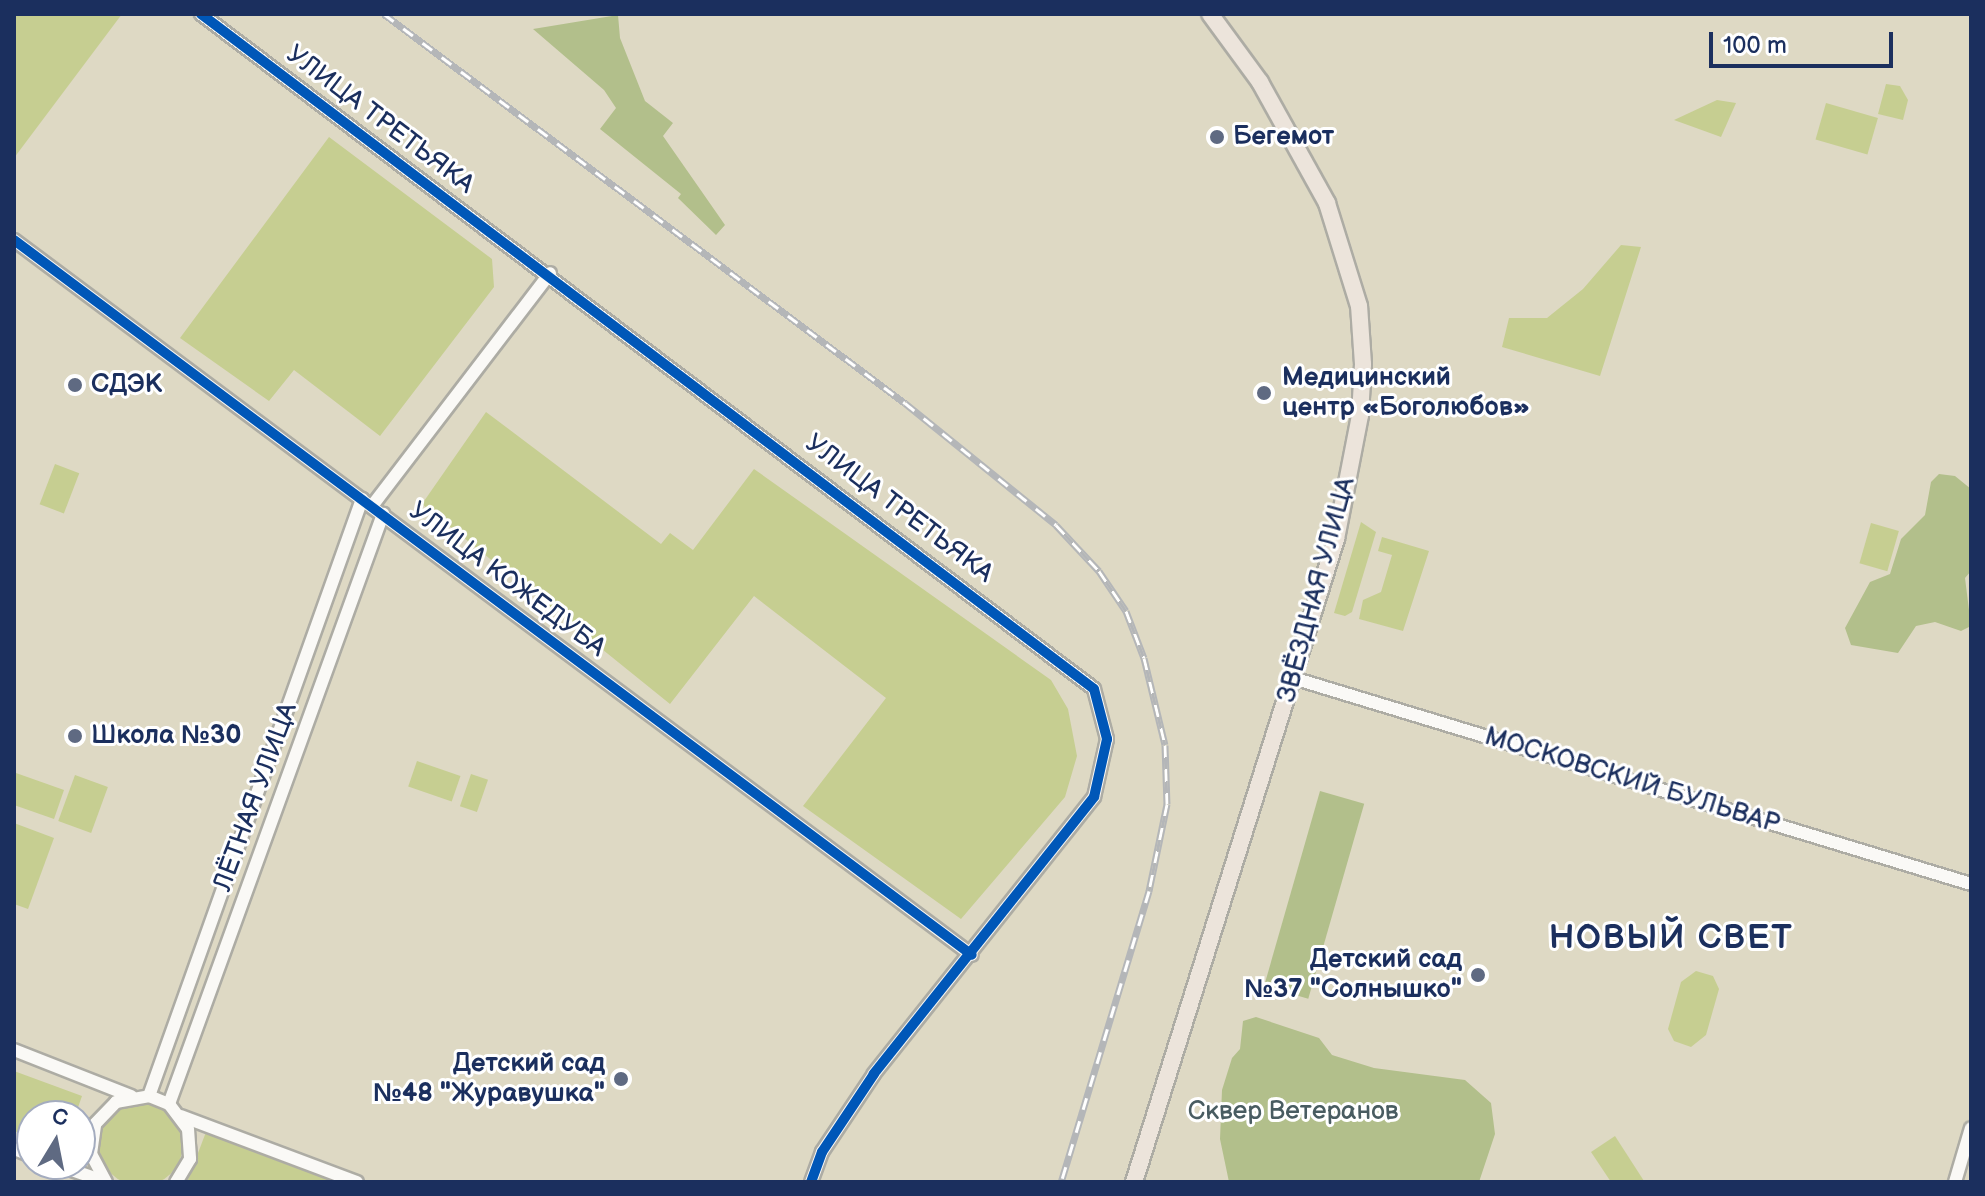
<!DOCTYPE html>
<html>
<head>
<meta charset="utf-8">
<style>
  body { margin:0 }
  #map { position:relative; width:1985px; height:1196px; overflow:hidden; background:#ded9c4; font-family:"Balsamiq Sans",sans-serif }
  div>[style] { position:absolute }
  .green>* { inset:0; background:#c6ce91; transform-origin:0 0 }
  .round { border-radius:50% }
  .forest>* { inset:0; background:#b2bf8b; transform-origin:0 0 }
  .roads { filter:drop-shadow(2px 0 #adaca4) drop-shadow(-2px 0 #adaca4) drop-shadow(0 2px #adaca4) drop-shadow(0 -2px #adaca4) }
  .minor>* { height:12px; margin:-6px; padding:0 6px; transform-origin:6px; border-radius:6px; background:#faf9f6 }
  .major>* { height:16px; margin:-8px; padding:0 8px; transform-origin:8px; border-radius:8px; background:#ece4db }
  .rail>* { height:7px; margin-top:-3.5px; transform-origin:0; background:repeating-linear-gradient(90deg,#fff 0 12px,#b4b6b8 0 24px); box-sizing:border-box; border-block:2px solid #b4b6b8 }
  .cycleway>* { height:10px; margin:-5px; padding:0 5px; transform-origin:5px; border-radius:5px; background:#0057b8 }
  .dots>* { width:22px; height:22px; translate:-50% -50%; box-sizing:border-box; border:4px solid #fff; border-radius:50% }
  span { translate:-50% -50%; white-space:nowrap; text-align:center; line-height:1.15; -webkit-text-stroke:6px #fff; paint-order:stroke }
  .street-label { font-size:26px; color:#1b2f5e }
  .poi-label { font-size:26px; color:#1b2f5e; font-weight:700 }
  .left { translate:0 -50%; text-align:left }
  .right { translate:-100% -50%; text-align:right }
  .park-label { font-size:26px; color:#495c61 }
  .district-label { font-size:34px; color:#1b2f5e; font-weight:700; letter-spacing:2px }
  .frame { position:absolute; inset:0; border:16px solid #1b2f5e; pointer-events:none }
  .north { position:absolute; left:16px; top:1100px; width:80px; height:80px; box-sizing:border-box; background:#fff; border:2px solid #a4acbf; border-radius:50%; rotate:10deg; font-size:22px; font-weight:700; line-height:32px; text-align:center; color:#1b2f5e }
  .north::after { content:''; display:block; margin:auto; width:28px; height:36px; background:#5f6a82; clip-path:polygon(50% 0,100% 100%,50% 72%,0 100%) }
  .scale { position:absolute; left:1709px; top:32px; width:184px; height:36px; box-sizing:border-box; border:4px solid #1b2f5e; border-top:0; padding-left:10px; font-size:24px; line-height:28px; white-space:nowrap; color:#1b2f5e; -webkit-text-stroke:6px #fff; paint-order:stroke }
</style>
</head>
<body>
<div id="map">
  <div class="green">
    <div style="clip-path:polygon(14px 14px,122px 14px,14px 158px)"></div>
    <div style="clip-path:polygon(1886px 84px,1900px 86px,1908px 100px,1903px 120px,1878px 114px)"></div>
    <div style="clip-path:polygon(1717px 100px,1736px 103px,1721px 137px,1674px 120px)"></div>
    <div style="left:1826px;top:103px;width:54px;height:38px;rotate:16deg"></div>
    <div style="clip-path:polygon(329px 137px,492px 259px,494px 287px,380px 436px,294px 370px,269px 401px,180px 338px)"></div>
    <div style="clip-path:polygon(1621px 245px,1641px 247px,1600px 376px,1502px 347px,1509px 318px,1547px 318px,1583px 289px)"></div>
    <div style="clip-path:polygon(486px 412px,661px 544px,670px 533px,693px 550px,754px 469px,1051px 680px,1068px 709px,1077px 756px,1065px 797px,961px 919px,803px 806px,886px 698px,754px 596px,670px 704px,422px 504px)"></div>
    <div style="left:55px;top:464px;width:26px;height:43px;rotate:21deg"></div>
    <div style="clip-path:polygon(1361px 522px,1376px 532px,1352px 612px,1345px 616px,1334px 613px)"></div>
    <div style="left:1871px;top:523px;width:29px;height:42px;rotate:16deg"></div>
    <div style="clip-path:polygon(1382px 537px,1429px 551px,1403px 631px,1359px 619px,1363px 600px,1381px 592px,1392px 555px,1378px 551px)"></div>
    <div style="left:417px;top:761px;width:46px;height:27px;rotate:19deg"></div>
    <div style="clip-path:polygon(16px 773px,64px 790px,54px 819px,14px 805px)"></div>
    <div style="left:471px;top:774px;width:18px;height:34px;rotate:19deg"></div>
    <div style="left:75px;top:775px;width:35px;height:49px;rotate:20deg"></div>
    <div style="clip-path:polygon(14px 823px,54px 838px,28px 909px,14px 904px)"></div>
    <div style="clip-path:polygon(1696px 971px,1713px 976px,1719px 989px,1706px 1035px,1691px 1047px,1674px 1041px,1668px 1029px,1681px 982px)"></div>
    <div style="clip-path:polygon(14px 1071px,82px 1096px,75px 1116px,32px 1116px,32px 1138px,14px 1131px)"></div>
    <div class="round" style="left:99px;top:1102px;width:84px;height:84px"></div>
    <div style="clip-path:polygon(206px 1132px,341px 1182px,187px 1182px)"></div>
    <div style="clip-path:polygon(1615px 1136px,1644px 1181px,1643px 1182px,1611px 1182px,1591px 1152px)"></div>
  </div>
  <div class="forest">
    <div style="clip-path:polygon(618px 15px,620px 38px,645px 101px,673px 123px,663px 136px,725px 225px,716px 235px,678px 198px,681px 194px,600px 129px,616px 108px,604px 90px,533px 29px)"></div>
    <div style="clip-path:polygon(1939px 474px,1955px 476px,1971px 489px,1971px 571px,1965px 578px,1971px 626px,1961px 631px,1935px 622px,1916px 626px,1898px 653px,1851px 645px,1845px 628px,1870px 582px,1890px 574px,1901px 539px,1925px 515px,1931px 482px)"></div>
    <div style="left:1320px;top:791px;width:46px;height:203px;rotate:16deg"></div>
    <div style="clip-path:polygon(1256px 1017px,1319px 1038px,1332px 1055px,1374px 1068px,1465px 1080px,1491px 1103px,1495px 1134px,1479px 1182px,1229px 1182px,1220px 1139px,1222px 1090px,1232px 1058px,1240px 1049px,1243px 1021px)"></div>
  </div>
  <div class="roads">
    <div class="minor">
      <div style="left:201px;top:14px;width:1119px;rotate:37.08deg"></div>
      <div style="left:1094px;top:689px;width:52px;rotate:75.4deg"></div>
      <div style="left:1107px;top:739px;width:59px;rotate:102.6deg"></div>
      <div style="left:1094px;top:797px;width:354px;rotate:128.5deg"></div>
      <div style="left:874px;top:1074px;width:94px;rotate:123.7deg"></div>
      <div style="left:822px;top:1152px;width:32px;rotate:110deg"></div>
      <div style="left:14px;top:240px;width:1195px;rotate:36.74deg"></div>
      <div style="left:372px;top:506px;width:293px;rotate:-52.6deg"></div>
      <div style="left:1293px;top:678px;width:709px;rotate:16.9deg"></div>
      <div style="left:14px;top:1050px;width:126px;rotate:21.5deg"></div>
      <div style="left:149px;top:1096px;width:634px;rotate:-70.36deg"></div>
      <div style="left:169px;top:1104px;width:628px;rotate:-70.06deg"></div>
      <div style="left:181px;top:1116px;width:188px;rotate:20.6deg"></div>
      <div style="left:14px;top:1149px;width:19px;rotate:21deg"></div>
      <div style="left:54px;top:1164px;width:53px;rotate:18.8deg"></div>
      <div style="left:106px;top:1182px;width:32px;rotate:-118deg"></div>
      <div style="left:91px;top:1154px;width:30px;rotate:-82deg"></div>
      <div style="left:95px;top:1124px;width:30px;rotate:-46deg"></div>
      <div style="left:116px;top:1102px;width:34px;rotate:-10deg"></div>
      <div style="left:149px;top:1096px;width:22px;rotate:22deg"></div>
      <div style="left:169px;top:1104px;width:31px;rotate:53deg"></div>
      <div style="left:188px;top:1129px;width:30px;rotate:86deg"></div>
      <div style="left:190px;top:1159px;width:27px;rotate:121deg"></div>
      <div style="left:1955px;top:1182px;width:56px;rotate:-73.5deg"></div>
    </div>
    <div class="major">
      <div style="left:1134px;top:1182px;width:674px;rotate:-72.56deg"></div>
      <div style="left:1336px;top:539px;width:126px;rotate:-79deg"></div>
      <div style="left:1360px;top:415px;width:51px;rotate:-86.6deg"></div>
      <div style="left:1363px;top:364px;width:58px;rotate:-93.9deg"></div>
      <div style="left:1359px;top:306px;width:108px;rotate:-107.3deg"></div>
      <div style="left:1327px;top:203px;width:138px;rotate:-119deg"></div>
      <div style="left:1260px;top:82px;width:84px;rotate:-126.3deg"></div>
    </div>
  </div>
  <div class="rail">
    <div style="left:384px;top:14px;width:650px;rotate:36.75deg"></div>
    <div style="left:905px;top:403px;width:194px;rotate:38.9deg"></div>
    <div style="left:1056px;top:525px;width:63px;rotate:46.9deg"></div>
    <div style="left:1099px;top:571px;width:48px;rotate:56deg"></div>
    <div style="left:1126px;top:611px;width:50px;rotate:69deg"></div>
    <div style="left:1144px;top:658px;width:89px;rotate:76.4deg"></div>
    <div style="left:1165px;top:745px;width:59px;rotate:88.1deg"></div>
    <div style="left:1167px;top:804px;width:89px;rotate:101.7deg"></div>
    <div style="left:1149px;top:891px;width:304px;rotate:106.8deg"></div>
  </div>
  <div class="cycleway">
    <div style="left:201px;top:14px;width:1119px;rotate:37.08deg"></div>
    <div style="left:1094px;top:689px;width:52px;rotate:75.4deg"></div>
    <div style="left:1107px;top:739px;width:59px;rotate:102.6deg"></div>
    <div style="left:1094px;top:797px;width:354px;rotate:128.5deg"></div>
    <div style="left:874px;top:1074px;width:94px;rotate:123.7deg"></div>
    <div style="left:822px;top:1152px;width:32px;rotate:110deg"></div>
    <div style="left:14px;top:240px;width:1195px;rotate:36.74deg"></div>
  </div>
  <div class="dots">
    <div style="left:1217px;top:137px;background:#5f6a82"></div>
    <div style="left:75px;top:385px;background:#5f6a82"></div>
    <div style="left:1264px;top:393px;background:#5f6a82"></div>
    <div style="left:75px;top:736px;background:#5f6a82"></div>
    <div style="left:1478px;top:975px;background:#5f6a82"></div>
    <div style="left:621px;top:1079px;background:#5f6a82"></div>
  </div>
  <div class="street-label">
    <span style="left:380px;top:120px;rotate:37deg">УЛИЦА ТРЕТЬЯКА</span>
    <span style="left:899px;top:509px;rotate:37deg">УЛИЦА ТРЕТЬЯКА</span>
    <span style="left:507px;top:580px;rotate:37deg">УЛИЦА КОЖЕДУБА</span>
    <span style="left:1317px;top:590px;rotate:-75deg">ЗВЁЗДНАЯ УЛИЦА</span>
    <span style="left:1632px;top:781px;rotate:17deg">МОСКОВСКИЙ БУЛЬВАР</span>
    <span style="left:256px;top:797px;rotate:-70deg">ЛЁТНАЯ УЛИЦА</span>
  </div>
  <div class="poi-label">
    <span class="left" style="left:1233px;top:137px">Бегемот</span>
    <span class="left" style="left:1282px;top:393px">Медицинский<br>центр «Боголюбов»</span>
    <span class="left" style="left:91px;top:385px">СДЭК</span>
    <span class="left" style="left:91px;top:736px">Школа №30</span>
    <span class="right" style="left:1462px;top:975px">Детский сад<br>№37 "Солнышко"</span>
    <span class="right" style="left:605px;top:1079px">Детский сад<br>№48 "Журавушка"</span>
  </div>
  <div class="park-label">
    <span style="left:1293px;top:1112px">Сквер Ветеранов</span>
  </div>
  <div class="district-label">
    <span style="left:1671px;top:938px">НОВЫЙ СВЕТ</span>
  </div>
  <div class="frame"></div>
  <div class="north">С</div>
  <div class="scale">100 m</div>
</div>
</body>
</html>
